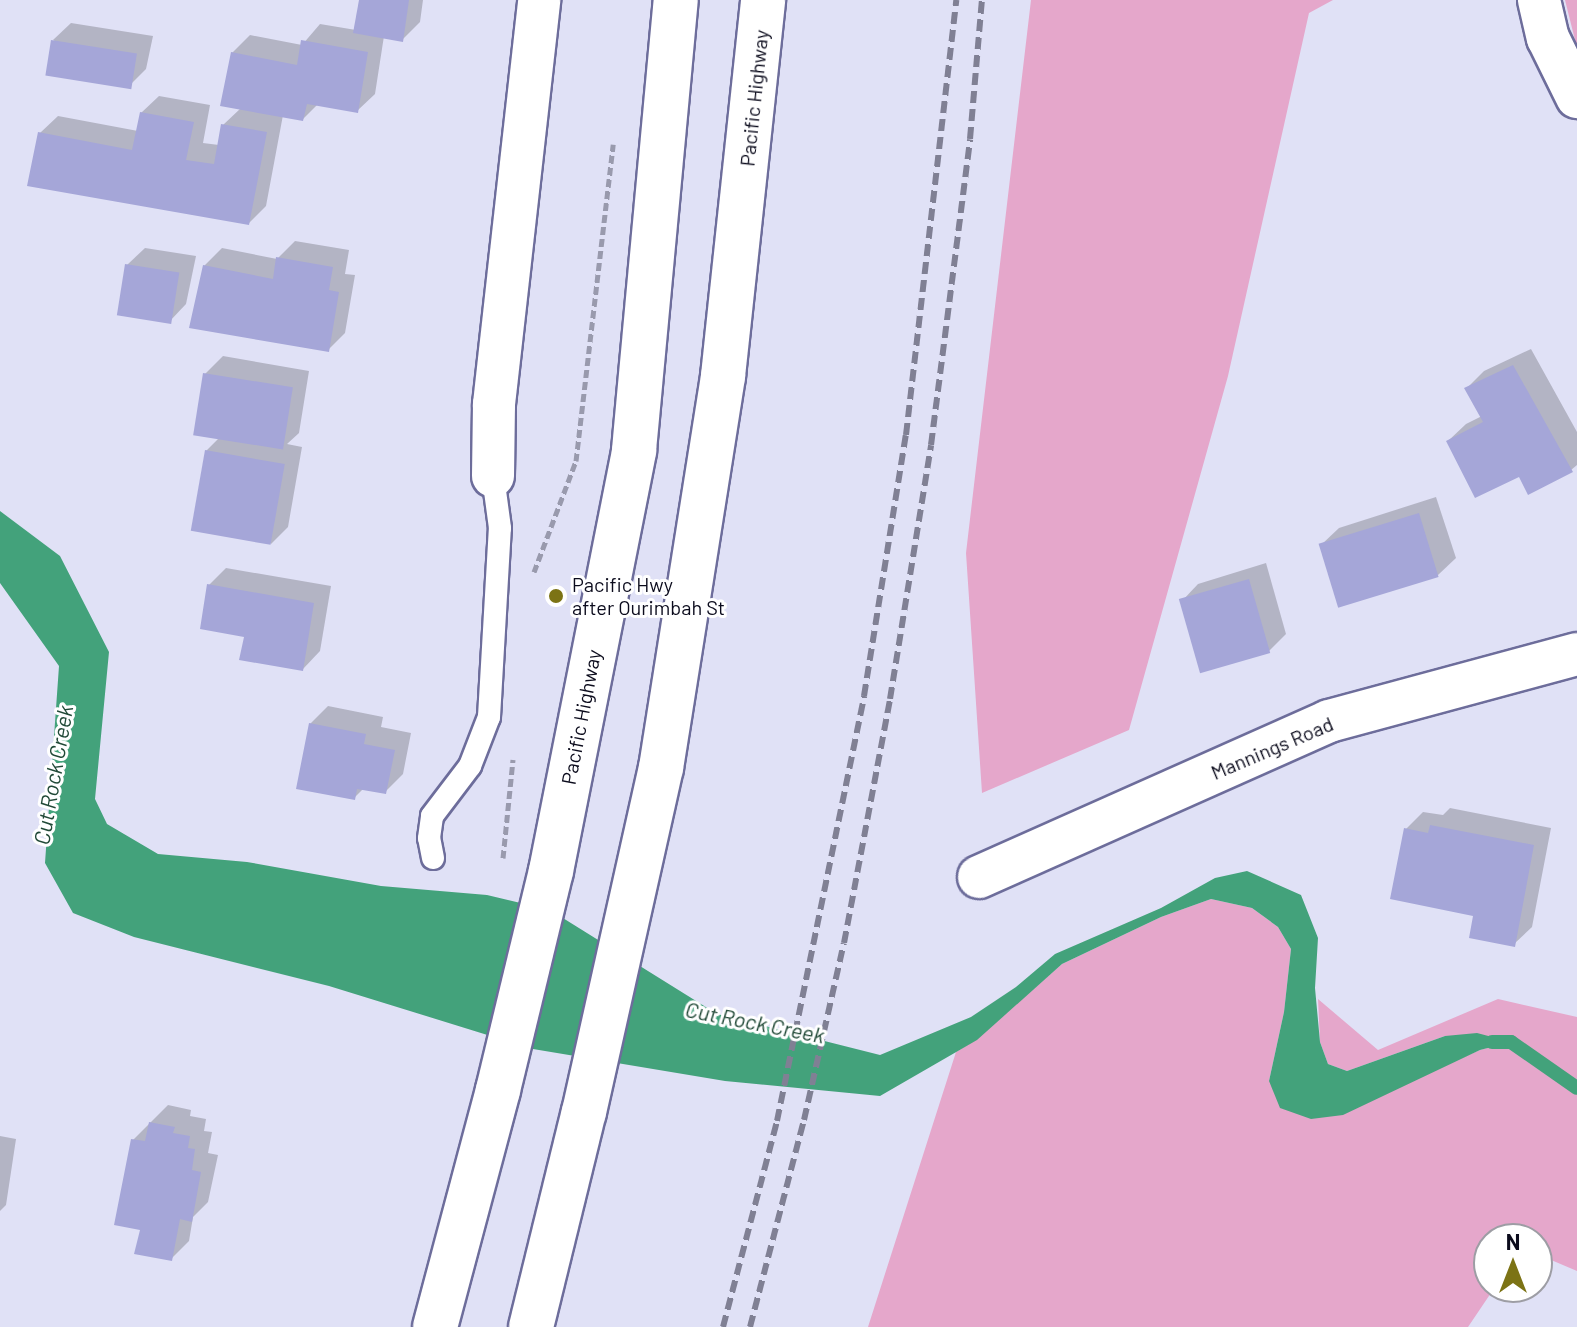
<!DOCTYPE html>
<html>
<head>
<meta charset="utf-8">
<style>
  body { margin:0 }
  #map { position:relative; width:1577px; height:1327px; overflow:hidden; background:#e0e1f6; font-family:Barlow,sans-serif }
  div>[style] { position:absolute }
  .green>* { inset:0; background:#e5a7cb }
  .water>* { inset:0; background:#43a27b }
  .shadow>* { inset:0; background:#0003 }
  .stream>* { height:14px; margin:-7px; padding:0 7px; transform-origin:7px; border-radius:7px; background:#43a27b }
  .building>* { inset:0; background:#a5a6d8; transform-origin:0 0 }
  .path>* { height:5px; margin-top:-2.5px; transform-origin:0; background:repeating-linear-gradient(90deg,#999aad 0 8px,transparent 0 12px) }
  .roads { filter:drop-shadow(2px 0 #6d6d9b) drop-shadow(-2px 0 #6d6d9b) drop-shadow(0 2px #6d6d9b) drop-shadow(0 -2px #6d6d9b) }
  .lane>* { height:22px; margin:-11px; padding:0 11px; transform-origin:11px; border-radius:11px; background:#fff }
  .street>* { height:42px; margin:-21px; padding:0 21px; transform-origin:21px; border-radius:21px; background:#fff }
  .primary>* { height:44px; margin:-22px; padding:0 22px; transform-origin:22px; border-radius:22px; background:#fff }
  .rail>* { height:6px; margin-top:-3px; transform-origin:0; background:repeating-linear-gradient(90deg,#808094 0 12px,transparent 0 18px) }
  .dots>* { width:22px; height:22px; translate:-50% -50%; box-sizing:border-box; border:4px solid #fff; border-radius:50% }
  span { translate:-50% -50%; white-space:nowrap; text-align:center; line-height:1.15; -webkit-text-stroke:6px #fff; paint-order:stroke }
  .street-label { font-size:20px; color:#0b0b1c }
  .poi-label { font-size:20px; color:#0b0b1c }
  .left { translate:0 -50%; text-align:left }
  .water-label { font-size:22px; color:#214937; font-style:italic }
  .north { position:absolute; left:1473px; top:1223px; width:80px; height:80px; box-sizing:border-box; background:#fff; border:2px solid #9d9da4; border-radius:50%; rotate:0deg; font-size:22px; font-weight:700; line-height:32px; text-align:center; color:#0b0b1c }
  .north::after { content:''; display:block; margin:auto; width:28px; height:36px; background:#7c7315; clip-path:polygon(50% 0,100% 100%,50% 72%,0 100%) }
</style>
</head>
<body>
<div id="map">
  <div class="green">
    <div style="clip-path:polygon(1031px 0,1333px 0,1309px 13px,1228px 376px,1129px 730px,982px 793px,966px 553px)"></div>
    <div style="clip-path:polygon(1565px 0,1577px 0,1577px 46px,1576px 44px)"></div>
    <div style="clip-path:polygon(1211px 899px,1252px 908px,1278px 927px,1291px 949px,1284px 1012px,1269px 1081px,1411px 1080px,1480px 1050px,1509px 1042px,1445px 1036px,1347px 1071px,1328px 1064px,1320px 1042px,1318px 999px,1378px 1050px,1498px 999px,1577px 1017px,1577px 1271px,1537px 1254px,1537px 1239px,1489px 1239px,1489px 1287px,1495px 1287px,1468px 1327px,868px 1327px,956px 1052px,977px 1039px,1062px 964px,1161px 917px)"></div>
  </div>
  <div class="water">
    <div style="clip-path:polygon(0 511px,60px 556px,109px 652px,95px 799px,107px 824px,158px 854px,247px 862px,381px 886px,487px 895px,550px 910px,717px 1014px,880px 1055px,971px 1017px,1016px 987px,1055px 954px,1161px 908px,1215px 878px,1247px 871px,1301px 895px,1318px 938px,1315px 988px,1320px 1042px,1328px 1064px,1347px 1071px,1445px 1036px,1477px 1033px,1511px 1042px,1480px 1050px,1343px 1115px,1311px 1119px,1280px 1108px,1269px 1081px,1284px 1012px,1291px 949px,1278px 927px,1252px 908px,1211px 899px,1161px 917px,1062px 964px,977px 1040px,880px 1096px,725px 1081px,533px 1049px,329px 986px,134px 937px,73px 913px,45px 863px,59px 666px,0 583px)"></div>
  </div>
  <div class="shadow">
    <div style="clip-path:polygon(361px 0,423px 0,420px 22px,402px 40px,384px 36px,375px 94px,357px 111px,318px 104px,303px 119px,283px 115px,266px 206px,249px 223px,40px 133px,58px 116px,138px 131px,141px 113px,159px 96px,210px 105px,203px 143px,219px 145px,223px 125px,241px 108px,232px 53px,250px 35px,302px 45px,320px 24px,356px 30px)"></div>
    <div style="clip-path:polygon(71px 23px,153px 36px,146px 69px,128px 87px,53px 40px)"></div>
    <div style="clip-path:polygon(295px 241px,349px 250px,345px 274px,355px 275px,345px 333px,328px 350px,204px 266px,222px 248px,277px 259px)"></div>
    <div style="clip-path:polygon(145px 248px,196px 256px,186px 304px,169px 322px,127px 265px)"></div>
    <div style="clip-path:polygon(1531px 349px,1577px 432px,1577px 465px,1571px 470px,1520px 475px,1448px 441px,1466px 424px,1482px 416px,1467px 388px,1484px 371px)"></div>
    <div style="clip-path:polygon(223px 356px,309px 371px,299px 433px,287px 444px,302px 447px,288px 527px,271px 544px,206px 451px,219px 438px,205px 374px)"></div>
    <div style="clip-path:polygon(1436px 497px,1456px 558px,1438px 575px,1321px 545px,1339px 528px)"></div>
    <div style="clip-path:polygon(1266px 563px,1286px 634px,1269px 651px,1181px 602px,1198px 584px)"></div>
    <div style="clip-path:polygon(226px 568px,331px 586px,320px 651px,303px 669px,247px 635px,209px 585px)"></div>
    <div style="clip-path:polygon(328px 706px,383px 717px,381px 727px,411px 733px,403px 774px,385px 792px,364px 788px,354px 798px,310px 724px)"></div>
    <div style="clip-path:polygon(1450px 808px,1551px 828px,1532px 927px,1514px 944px,1476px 914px,1406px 829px,1423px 812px,1443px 815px)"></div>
    <div style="clip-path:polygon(168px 1105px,191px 1110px,190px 1116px,206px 1119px,204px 1131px,212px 1132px,208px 1153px,218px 1155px,208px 1202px,193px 1217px,189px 1241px,171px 1259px,142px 1229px,133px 1140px)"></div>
    <div style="clip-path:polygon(0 1136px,16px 1139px,6px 1205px,0 1211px)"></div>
  </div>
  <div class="stream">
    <div style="left:1492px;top:1042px;width:19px"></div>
    <div style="left:1511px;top:1042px;width:80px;rotate:34.9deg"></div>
  </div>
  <div class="building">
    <div style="clip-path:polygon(359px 0,409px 0,403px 42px,353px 33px)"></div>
    <div style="left:51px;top:40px;width:87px;height:36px;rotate:9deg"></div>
    <div style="clip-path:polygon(301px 40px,368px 52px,358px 113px,307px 104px,303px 121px,220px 106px,231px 52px,297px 65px)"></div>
    <div style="clip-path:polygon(140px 112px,194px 122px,186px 160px,214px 164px,221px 124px,267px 132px,249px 225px,27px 186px,38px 132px,132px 150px)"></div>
    <div style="clip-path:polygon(276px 257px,333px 267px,329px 290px,339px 292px,329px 352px,189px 328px,203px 265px,273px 279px)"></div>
    <div style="left:125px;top:264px;width:55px;height:52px;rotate:9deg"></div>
    <div style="clip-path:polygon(1513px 365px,1573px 472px,1528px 495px,1519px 477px,1475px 498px,1446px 441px,1483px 422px,1464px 388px)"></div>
    <div style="left:203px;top:373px;width:91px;height:63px;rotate:9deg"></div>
    <div style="left:205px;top:450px;width:81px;height:82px;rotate:10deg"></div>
    <div style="left:1419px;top:513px;width:67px;height:105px;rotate:73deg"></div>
    <div style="left:1249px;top:579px;width:77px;height:73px;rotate:74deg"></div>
    <div style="clip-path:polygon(207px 584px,314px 603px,303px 671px,239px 660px,244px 637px,200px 629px)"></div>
    <div style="clip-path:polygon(309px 723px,366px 734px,364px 744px,395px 750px,386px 794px,357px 789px,355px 800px,296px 789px)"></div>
    <div style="clip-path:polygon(1430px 825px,1534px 845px,1515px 947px,1469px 938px,1473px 916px,1390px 899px,1404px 828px,1428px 833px)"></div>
    <div style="clip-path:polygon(149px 1122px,175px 1127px,173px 1133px,190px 1136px,188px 1148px,195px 1149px,192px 1170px,201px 1172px,192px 1222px,180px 1219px,172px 1261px,134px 1254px,140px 1230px,114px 1225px,131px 1139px,145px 1141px)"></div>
  </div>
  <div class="path">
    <div style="left:534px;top:572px;width:119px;rotate:-69.3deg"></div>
    <div style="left:576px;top:461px;width:319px;rotate:-83.3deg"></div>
    <div style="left:503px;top:858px;width:99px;rotate:-84.2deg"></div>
  </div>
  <div class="roads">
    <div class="lane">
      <div style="left:433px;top:858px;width:20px;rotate:-101deg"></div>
      <div style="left:429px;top:838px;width:22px;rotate:-82deg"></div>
      <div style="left:432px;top:816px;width:63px;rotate:-52.8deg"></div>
      <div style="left:470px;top:766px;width:53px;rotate:-68.8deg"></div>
      <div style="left:489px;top:717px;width:189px;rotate:-86.7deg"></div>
      <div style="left:500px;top:528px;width:52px;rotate:-97.7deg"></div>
    </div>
    <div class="street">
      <div style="left:1539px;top:0;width:39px;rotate:77deg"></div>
      <div style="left:1548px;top:38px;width:66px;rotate:63.8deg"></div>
      <div style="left:493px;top:476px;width:72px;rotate:-89.2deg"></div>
      <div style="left:494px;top:404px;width:406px;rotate:-83.6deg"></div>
      <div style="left:979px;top:877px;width:383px;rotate:-24deg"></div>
      <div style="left:1329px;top:721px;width:257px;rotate:-15.1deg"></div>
    </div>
    <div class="primary">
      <div style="left:435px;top:1327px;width:245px;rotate:-75.1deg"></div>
      <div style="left:498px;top:1090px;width:225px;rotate:-76.4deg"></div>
      <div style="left:551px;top:871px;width:429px;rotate:-78.8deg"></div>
      <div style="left:634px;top:450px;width:452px;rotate:-84.7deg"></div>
      <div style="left:531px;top:1327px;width:221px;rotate:-76.2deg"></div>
      <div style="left:584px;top:1112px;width:353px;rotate:-77.4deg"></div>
      <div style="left:661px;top:768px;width:397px;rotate:-81deg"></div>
      <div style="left:723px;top:376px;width:378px;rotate:-83.9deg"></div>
    </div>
  </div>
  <div class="rail">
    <div style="left:723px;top:1327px;width:213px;rotate:-75.3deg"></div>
    <div style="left:777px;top:1121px;width:434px;rotate:-78.4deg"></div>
    <div style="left:864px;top:696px;width:264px;rotate:-80.9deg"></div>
    <div style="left:906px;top:435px;width:438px;rotate:-83.4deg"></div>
    <div style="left:750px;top:1327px;width:214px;rotate:-75.4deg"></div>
    <div style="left:804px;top:1120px;width:181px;rotate:-77.3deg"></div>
    <div style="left:844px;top:943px;width:248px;rotate:-79.3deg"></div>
    <div style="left:890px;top:699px;width:257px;rotate:-80.8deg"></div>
    <div style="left:931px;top:445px;width:308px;rotate:-82.7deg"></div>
    <div style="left:970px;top:139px;width:140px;rotate:-85.1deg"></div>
  </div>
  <div class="dots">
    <div style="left:556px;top:596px;background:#7c7315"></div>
  </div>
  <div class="street-label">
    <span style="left:754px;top:98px;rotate:-84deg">Pacific Highway</span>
    <span style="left:581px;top:717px;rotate:-79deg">Pacific Highway</span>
    <span style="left:1272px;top:748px;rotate:-23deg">Mannings Road</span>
  </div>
  <div class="poi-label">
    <span class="left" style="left:572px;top:596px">Pacific Hwy<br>after Ourimbah St</span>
  </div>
  <div class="water-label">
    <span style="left:53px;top:775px;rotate:-80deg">Cut Rock Creek</span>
    <span style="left:755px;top:1022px;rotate:11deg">Cut Rock Creek</span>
  </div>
  <div class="north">N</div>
</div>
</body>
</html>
